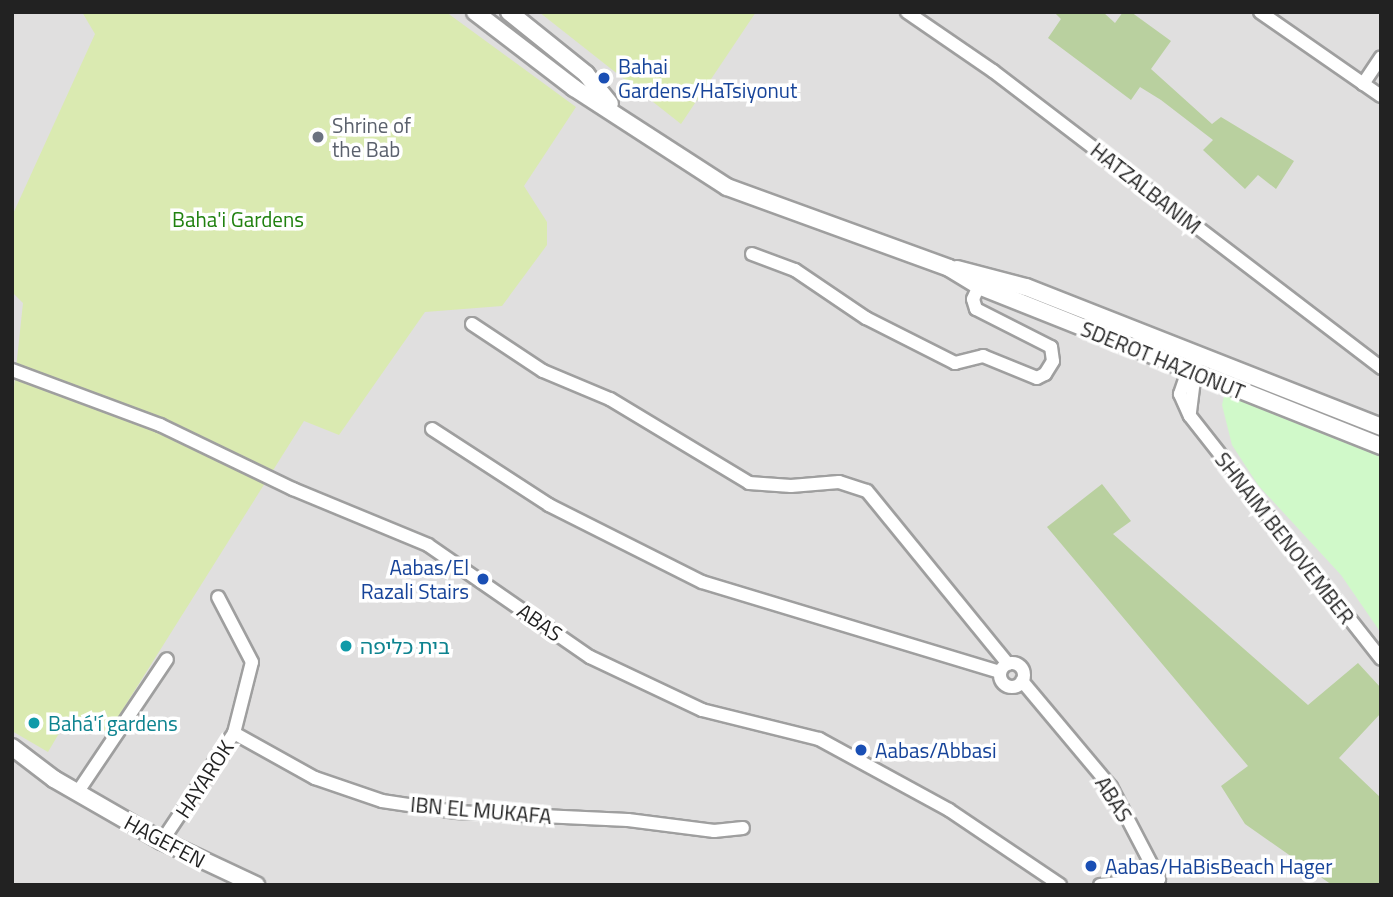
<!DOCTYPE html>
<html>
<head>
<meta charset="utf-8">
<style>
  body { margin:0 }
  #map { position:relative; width:1393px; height:897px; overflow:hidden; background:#f2ede9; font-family:"Titillium Web","Noto Sans Hebrew",sans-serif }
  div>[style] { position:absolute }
  .residential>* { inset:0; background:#e0dfdf; transform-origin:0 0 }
  .grass>* { inset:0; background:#daeab1 }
  .forest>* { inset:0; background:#b9d09f }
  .park>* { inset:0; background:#d0f9c9 }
  .roads { filter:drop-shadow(2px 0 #9f9f9f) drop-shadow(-2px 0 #9f9f9f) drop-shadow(0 2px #9f9f9f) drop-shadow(0 -2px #9f9f9f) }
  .minor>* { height:12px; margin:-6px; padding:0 6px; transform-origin:6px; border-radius:6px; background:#fff }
  .minor>.ring { margin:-6px; padding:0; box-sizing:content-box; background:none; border:12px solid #fff; border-radius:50% }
  .tertiary>* { height:16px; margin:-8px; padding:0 8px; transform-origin:8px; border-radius:8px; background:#fff }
  .dots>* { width:19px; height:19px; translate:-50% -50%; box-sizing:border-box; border:4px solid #fff; border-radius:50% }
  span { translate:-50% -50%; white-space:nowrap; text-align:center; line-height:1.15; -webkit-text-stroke:7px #fff; paint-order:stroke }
  .transit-label { font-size:21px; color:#164399 }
  .left { translate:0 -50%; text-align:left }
  .right { translate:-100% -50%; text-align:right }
  .worship-label { font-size:21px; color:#5b616d }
  .street-label { font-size:21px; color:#222 }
  .park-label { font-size:21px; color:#20810f }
  .culture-label { font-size:21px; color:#0d838f }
  .frame { position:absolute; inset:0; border:14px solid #222; pointer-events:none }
</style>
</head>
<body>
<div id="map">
  <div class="residential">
    <div style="left:12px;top:12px;width:1369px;height:873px"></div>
  </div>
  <div class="grass">
    <div style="clip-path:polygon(82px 12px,446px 12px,576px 107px,524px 186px,547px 222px,547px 245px,502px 306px,425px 312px,339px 435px,304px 421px,108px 733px,71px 713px,48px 752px,12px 731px,12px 406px,23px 303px,12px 292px,12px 216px,95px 34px)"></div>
    <div style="clip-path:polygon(539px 12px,756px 12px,681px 124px)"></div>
  </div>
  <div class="forest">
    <div style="clip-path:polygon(1054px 12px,1103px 12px,1115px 23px,1123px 12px,1131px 12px,1171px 41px,1151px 69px,1212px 124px,1221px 117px,1294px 161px,1276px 189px,1258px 175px,1245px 189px,1203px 150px,1213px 140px,1161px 100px,1140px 87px,1131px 100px,1048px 38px,1061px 19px)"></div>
    <div style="clip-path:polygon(1102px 484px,1131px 521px,1113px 534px,1308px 705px,1358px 663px,1381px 688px,1381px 713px,1339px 758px,1381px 798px,1381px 885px,1332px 885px,1245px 824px,1221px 786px,1248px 766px,1047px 527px)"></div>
  </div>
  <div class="park">
    <div style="clip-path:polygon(1225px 392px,1381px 452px,1381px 633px,1341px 575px,1258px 485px,1232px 445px,1222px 405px)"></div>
  </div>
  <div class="roads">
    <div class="minor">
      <div style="left:907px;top:12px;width:104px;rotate:34.5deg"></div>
      <div style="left:993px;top:71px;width:489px;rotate:37.4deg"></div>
      <div style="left:1260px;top:12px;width:147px;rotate:34.8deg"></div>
      <div style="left:1363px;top:84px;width:32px;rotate:-56deg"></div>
      <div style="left:752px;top:254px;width:46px;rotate:20.4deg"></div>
      <div style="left:795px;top:270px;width:86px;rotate:34.1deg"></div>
      <div style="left:866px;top:318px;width:100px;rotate:26.8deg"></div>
      <div style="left:955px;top:363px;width:29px;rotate:-14deg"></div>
      <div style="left:983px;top:356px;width:58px;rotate:22.2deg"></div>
      <div style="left:1037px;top:378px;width:9px;rotate:-27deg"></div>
      <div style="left:1045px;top:374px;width:15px;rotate:-58deg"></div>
      <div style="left:1053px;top:361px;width:14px;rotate:-98deg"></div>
      <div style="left:1051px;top:347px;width:84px;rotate:-153.1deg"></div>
      <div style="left:976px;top:309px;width:10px;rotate:-107deg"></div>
      <div style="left:973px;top:299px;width:14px;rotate:-65deg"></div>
      <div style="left:472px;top:324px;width:85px;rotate:33.5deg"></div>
      <div style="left:543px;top:371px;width:73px;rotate:22.7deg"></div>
      <div style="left:610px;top:399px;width:162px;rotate:31.1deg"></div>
      <div style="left:749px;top:483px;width:42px;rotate:4.1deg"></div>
      <div style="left:791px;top:486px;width:48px;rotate:-4.8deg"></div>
      <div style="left:839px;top:482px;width:29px;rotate:18deg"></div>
      <div style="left:867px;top:491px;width:223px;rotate:50.8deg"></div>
      <div style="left:1191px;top:362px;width:34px;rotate:109deg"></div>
      <div style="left:1180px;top:394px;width:24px;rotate:66deg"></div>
      <div style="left:1190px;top:416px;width:309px;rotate:51.8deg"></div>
      <div style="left:12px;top:370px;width:158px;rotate:20.4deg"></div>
      <div style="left:160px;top:425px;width:148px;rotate:25.7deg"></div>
      <div style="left:293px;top:489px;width:146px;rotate:22.5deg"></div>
      <div style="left:428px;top:545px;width:197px;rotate:34.7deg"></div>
      <div style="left:590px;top:657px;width:124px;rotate:25.3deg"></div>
      <div style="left:702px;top:710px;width:121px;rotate:13.9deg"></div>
      <div style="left:819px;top:739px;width:148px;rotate:28.6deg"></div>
      <div style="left:949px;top:810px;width:134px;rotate:34deg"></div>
      <div style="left:1190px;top:412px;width:48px;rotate:-82.9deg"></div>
      <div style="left:432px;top:429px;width:140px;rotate:33deg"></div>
      <div style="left:549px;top:505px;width:171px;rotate:26.7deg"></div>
      <div style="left:702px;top:582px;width:311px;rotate:16.8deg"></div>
      <div class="ring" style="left:1000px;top:663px;width:12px;height:12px"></div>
      <div style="left:1022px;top:681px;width:138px;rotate:50deg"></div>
      <div style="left:1111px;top:787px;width:104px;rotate:62.4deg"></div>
      <div style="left:234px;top:733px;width:93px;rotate:29.1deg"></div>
      <div style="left:315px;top:778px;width:71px;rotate:18.9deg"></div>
      <div style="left:382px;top:801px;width:75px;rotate:8.5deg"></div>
      <div style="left:456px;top:812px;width:172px;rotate:2.7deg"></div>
      <div style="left:628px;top:820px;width:87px;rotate:7.3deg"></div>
      <div style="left:714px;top:831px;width:29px;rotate:-6deg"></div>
      <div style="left:77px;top:793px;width:161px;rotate:-56.1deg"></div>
      <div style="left:162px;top:841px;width:130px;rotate:-56.3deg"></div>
      <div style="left:234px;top:733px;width:73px;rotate:-75.8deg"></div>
      <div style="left:252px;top:662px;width:73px;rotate:-117.6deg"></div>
      <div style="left:1100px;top:885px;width:59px;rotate:-5.8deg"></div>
    </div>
    <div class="tertiary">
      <div style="left:475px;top:12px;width:125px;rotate:37.5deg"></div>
      <div style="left:574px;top:88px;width:182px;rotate:32.9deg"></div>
      <div style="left:727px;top:187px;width:236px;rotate:20deg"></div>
      <div style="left:949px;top:268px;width:35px;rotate:31deg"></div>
      <div style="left:979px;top:286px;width:433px;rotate:21.7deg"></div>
      <div style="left:509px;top:12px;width:99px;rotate:38.8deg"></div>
      <div style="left:586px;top:74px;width:38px;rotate:51deg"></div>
      <div style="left:957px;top:269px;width:71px;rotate:14.6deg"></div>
      <div style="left:1026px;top:287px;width:382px;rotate:21.5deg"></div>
      <div style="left:12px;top:747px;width:53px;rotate:37.3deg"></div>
      <div style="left:54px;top:779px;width:125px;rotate:29.9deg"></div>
      <div style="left:162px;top:841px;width:104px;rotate:25.1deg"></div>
    </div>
  </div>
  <div class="dots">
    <div style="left:604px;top:78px;background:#1a4fb4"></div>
    <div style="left:318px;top:137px;background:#6b7280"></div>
    <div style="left:483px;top:579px;background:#1a4fb4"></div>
    <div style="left:346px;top:646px;background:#0f9aa8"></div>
    <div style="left:34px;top:723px;background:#0f9aa8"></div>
    <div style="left:861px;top:750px;background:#1a4fb4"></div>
    <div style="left:1091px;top:866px;background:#1a4fb4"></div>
  </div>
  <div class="transit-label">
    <span class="left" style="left:618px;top:78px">Bahai<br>Gardens/HaTsiyonut</span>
    <span class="right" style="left:469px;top:579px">Aabas/El<br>Razali Stairs</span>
    <span class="left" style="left:875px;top:750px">Aabas/Abbasi</span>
    <span class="left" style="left:1105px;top:866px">Aabas/HaBisBeach Hager</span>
  </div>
  <div class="worship-label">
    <span class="left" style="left:332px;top:137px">Shrine of<br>the Bab</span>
  </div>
  <div class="street-label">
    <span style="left:1146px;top:188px;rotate:38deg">HATZALBANIM</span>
    <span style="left:1163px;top:360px;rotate:22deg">SDEROT HAZIONUT</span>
    <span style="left:1285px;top:538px;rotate:52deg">SHNAIM BENOVEMBER</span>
    <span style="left:540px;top:622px;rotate:35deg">ABAS</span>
    <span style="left:204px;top:779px;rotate:-57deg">HAYAROK</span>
    <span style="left:1114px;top:799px;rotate:58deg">ABAS</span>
    <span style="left:481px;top:810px;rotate:5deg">IBN EL MUKAFA</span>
    <span style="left:165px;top:841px;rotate:28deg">HAGEFEN</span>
  </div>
  <div class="park-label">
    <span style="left:238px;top:219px">Baha'i Gardens</span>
  </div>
  <div class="culture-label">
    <span class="left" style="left:360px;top:646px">בית כליפה</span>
    <span class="left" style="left:48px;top:723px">Bahá'í gardens</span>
  </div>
  <div class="frame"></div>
</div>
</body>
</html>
